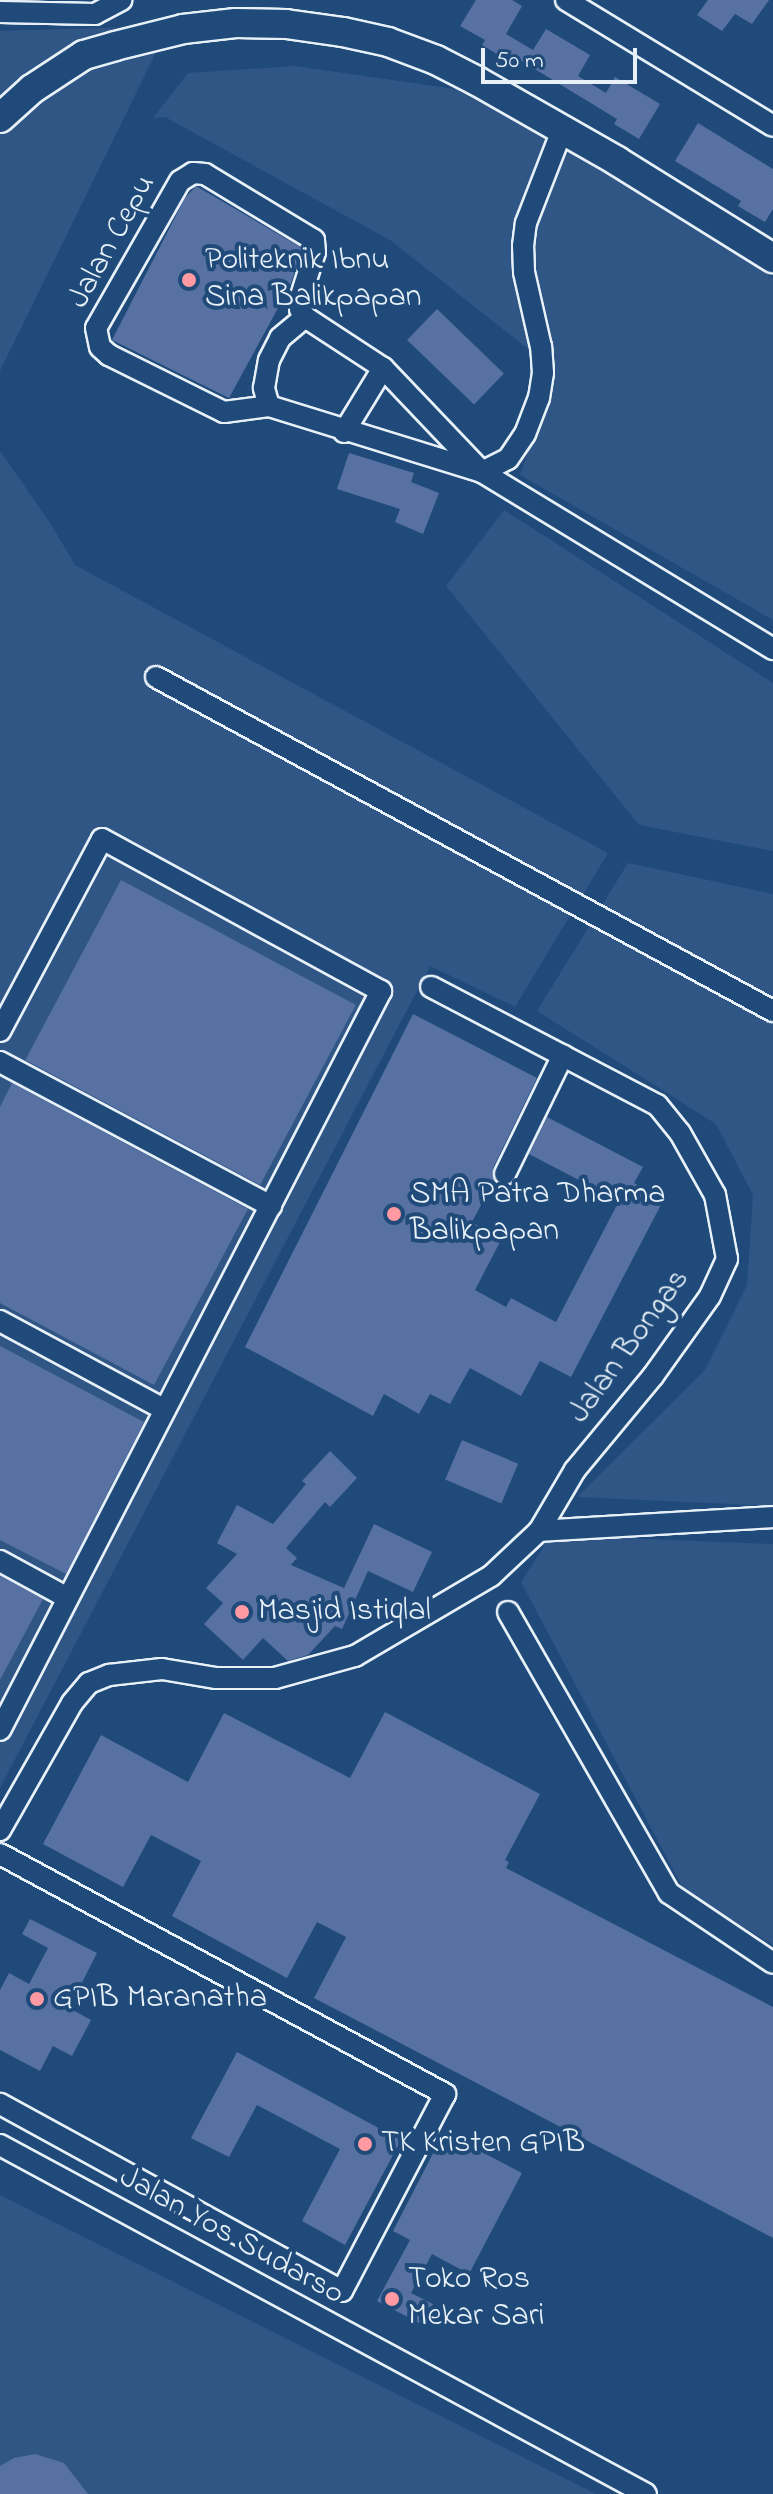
<!DOCTYPE html>
<html>
<head>
<meta charset="utf-8">
<style>
  body { margin:0 }
  #map { position:relative; width:773px; height:2494px; overflow:hidden; background:#1f4a7a; font-family:"Indie Flower",sans-serif }
  div>[style] { position:absolute }
  .built>* { inset:0; background:#305686 }
  .building>* { inset:0; background:#5671a2; transform-origin:0 0 }
  .roads { filter:drop-shadow(2px 0 #e8f1f8) drop-shadow(-2px 0 #e8f1f8) drop-shadow(0 2px #e8f1f8) drop-shadow(0 -2px #e8f1f8) }
  .minor>* { height:20px; margin:-10px; padding:0 10px; transform-origin:10px; border-radius:10px; background:#1f4a7a }
  .secondary>* { height:28px; margin:-14px; padding:0 14px; transform-origin:14px; border-radius:14px; background:#1f4a7a }
  .dots>* { width:22px; height:22px; translate:-50% -50%; box-sizing:border-box; border:4px solid #1f4a7a; border-radius:50% }
  span { translate:-50% -50%; white-space:nowrap; text-align:center; line-height:1.15; -webkit-text-stroke:8px #1f4a7a; paint-order:stroke }
  .street-label { font-size:32px; color:#e8f1f8 }
  .poi-label { font-size:32px; color:#e8f1f8 }
  .left { translate:0 -50%; text-align:left }
  .scale { position:absolute; left:481px; top:48px; width:156px; height:36px; box-sizing:border-box; border:4px solid #e8f1f8; border-top:0; padding-left:10px; font-size:24px; line-height:28px; white-space:nowrap; color:#e8f1f8; -webkit-text-stroke:6px #1f4a7a; paint-order:stroke }
</style>
</head>
<body>
<div id="map">
  <div class="built">
    <div style="clip-path:polygon(169px 26px,0 371px,0 31px)"></div>
    <div style="clip-path:polygon(295px 66px,483px 93px,773px 278px,773px 620px,520px 475px,556px 371px,390px 240px,165px 117px,153px 118px,188px 73px)"></div>
    <div style="clip-path:polygon(0 451px,51px 524px,75px 565px,608px 853px,515px 1007px,430px 966px,0 1788px)"></div>
    <div style="clip-path:polygon(504px 510px,773px 683px,773px 851px,639px 825px,446px 586px)"></div>
    <div style="clip-path:polygon(628px 863px,773px 894px,773px 1506px,577px 1497px,705px 1370px,747px 1285px,753px 1195px,716px 1124px,537px 1011px)"></div>
    <div style="clip-path:polygon(551px 1535px,773px 1544px,773px 1945px,684px 1890px,521px 1582px)"></div>
    <div style="clip-path:polygon(0 2195px,596px 2494px,0 2494px)"></div>
  </div>
  <div class="building">
    <div style="clip-path:polygon(476px 0,512px 0,522px 6px,506px 34px,533px 50px,546px 29px,590px 55px,578px 76px,606px 93px,615px 77px,660px 104px,639px 139px,614px 124px,617px 119px,505px 51px,502px 57px,482px 45px,485px 40px,460px 26px)"></div>
    <div style="clip-path:polygon(708px 0,769px 0,752px 24px,735px 14px,722px 31px,697px 15px)"></div>
    <div style="clip-path:polygon(698px 123px,773px 169px,773px 209px,765px 222px,738px 206px,741px 201px,675px 161px)"></div>
    <div style="clip-path:polygon(196px 186px,302px 248px,290px 286px,229px 398px,112px 340px,185px 198px)"></div>
    <div style="left:437px;top:309px;width:93px;height:43px;rotate:44deg"></div>
    <div style="clip-path:polygon(349px 453px,414px 473px,411px 482px,439px 493px,423px 534px,395px 522px,400px 509px,337px 489px)"></div>
    <div style="left:121px;top:880px;width:266px;height:204px;rotate:28deg"></div>
    <div style="clip-path:polygon(413px 1014px,537px 1078px,493px 1168px,494px 1181px,472px 1222px,502px 1238px,475px 1290px,506px 1307px,511px 1298px,556px 1322px,619px 1201px,529px 1154px,547px 1117px,643px 1167px,634px 1183px,664px 1199px,571px 1377px,540px 1361px,521px 1396px,470px 1368px,450px 1404px,430px 1394px,419px 1414px,384px 1394px,373px 1416px,245px 1347px)"></div>
    <div style="clip-path:polygon(12px 1083px,248px 1209px,154px 1385px,0 1303px,0 1107px)"></div>
    <div style="clip-path:polygon(0 1346px,144px 1422px,66px 1574px,0 1540px)"></div>
    <div style="left:462px;top:1440px;width:61px;height:43px;rotate:23deg"></div>
    <div style="clip-path:polygon(330px 1451px,357px 1478px,330px 1507px,325px 1502px,286px 1548px,297px 1558px,291px 1565px,344px 1588px,374px 1524px,432px 1552px,413px 1592px,368px 1571px,342px 1629px,335px 1626px,308px 1655px,288px 1661px,263px 1638px,243px 1660px,204px 1624px,223px 1603px,206px 1588px,237px 1554px,217px 1543px,237px 1505px,273px 1524px,306px 1484px,302px 1481px)"></div>
    <div style="clip-path:polygon(0 1576px,43px 1599px,0 1680px)"></div>
    <div style="clip-path:polygon(385px 1712px,540px 1794px,505px 1860px,509px 1862px,506px 1868px,773px 2007px,773px 2238px,314px 1998px,346px 1937px,317px 1922px,287px 1978px,172px 1916px,201px 1861px,151px 1835px,123px 1887px,43px 1844px,101px 1735px,188px 1782px,224px 1713px,350px 1778px)"></div>
    <div style="clip-path:polygon(30px 1919px,97px 1953px,69px 2008px,91px 2020px,72px 2056px,53px 2046px,40px 2071px,0 2050px,0 1990px,9px 1973px,29px 1984px,48px 1948px,22px 1934px)"></div>
    <div style="clip-path:polygon(237px 2052px,401px 2140px,345px 2245px,302px 2221px,340px 2149px,257px 2105px,229px 2157px,191px 2138px)"></div>
    <div style="clip-path:polygon(444px 2132px,522px 2173px,469px 2274px,432px 2254px,411px 2293px,433px 2304px,423px 2325px,377px 2301px,410px 2240px,393px 2231px)"></div>
    <div style="clip-path:polygon(35px 2454px,64px 2463px,88px 2494px,0 2494px,0 2466px,14px 2458px)"></div>
  </div>
  <div class="roads">
    <div class="minor">
      <div style="left:566px;top:0;width:242px;rotate:31.3deg"></div>
      <div style="left:0;top:12px;width:95px;rotate:1.2deg"></div>
      <div style="left:95px;top:14px;width:30px;rotate:-28deg"></div>
      <div style="left:269px;top:406px;width:19px;rotate:-106deg"></div>
      <div style="left:264px;top:388px;width:28px;rotate:-80deg"></div>
      <div style="left:269px;top:360px;width:25px;rotate:-63deg"></div>
      <div style="left:280px;top:338px;width:33px;rotate:-40deg"></div>
      <div style="left:344px;top:432px;width:75px;rotate:-58.6deg"></div>
      <div style="left:482px;top:472px;width:144px;rotate:-133.6deg"></div>
      <div style="left:383px;top:368px;width:93px;rotate:-146.8deg"></div>
      <div style="left:305px;top:317px;width:9px;rotate:-122deg"></div>
      <div style="left:300px;top:309px;width:10px;rotate:-90deg"></div>
      <div style="left:300px;top:299px;width:49px;rotate:-72.3deg"></div>
      <div style="left:315px;top:252px;width:12px;rotate:-95deg"></div>
      <div style="left:314px;top:240px;width:127px;rotate:-148.8deg"></div>
      <div style="left:205px;top:174px;width:12px;rotate:-175deg"></div>
      <div style="left:193px;top:173px;width:15px;rotate:148deg"></div>
      <div style="left:180px;top:181px;width:169px;rotate:119.7deg"></div>
      <div style="left:96px;top:328px;width:19px;rotate:78deg"></div>
      <div style="left:100px;top:347px;width:12px;rotate:42deg"></div>
      <div style="left:109px;top:355px;width:128px;rotate:26.4deg"></div>
      <div style="left:224px;top:412px;width:45px;rotate:-7.6deg"></div>
      <div style="left:269px;top:406px;width:223px;rotate:17.2deg"></div>
      <div style="left:482px;top:472px;width:341px;rotate:31.3deg"></div>
      <div style="left:482px;top:472px;width:29px;rotate:-27deg"></div>
      <div style="left:508px;top:459px;width:30px;rotate:-56deg"></div>
      <div style="left:525px;top:434px;width:39px;rotate:-69deg"></div>
      <div style="left:539px;top:398px;width:25px;rotate:-81deg"></div>
      <div style="left:543px;top:373px;width:26px;rotate:-94deg"></div>
      <div style="left:541px;top:347px;width:77px;rotate:-102.8deg"></div>
      <div style="left:524px;top:272px;width:26px;rotate:-92deg"></div>
      <div style="left:523px;top:246px;width:23px;rotate:-83deg"></div>
      <div style="left:526px;top:223px;width:100px;rotate:-68.8deg"></div>
      <div style="left:156px;top:677px;width:702px;rotate:28.43deg"></div>
      <div style="left:0;top:1031px;width:217px;rotate:-62deg"></div>
      <div style="left:102px;top:839px;width:318px;rotate:28.6deg"></div>
      <div style="left:381px;top:991px;width:831px;rotate:117.27deg"></div>
      <div style="left:0;top:1062px;width:307px;rotate:28deg"></div>
      <div style="left:505px;top:1174px;width:132px;rotate:-64deg"></div>
      <div style="left:0;top:1321px;width:187px;rotate:28.3deg"></div>
      <div style="left:539px;top:1531px;width:234px;rotate:-3.4deg"></div>
      <div style="left:0;top:1561px;width:77px;rotate:28.6deg"></div>
      <div style="left:508px;top:1612px;width:324px;rotate:60.2deg"></div>
      <div style="left:669px;top:1893px;width:125px;rotate:33.9deg"></div>
      <div style="left:0;top:1830px;width:146px;rotate:-60.4deg"></div>
      <div style="left:72px;top:1703px;width:26px;rotate:-50deg"></div>
      <div style="left:89px;top:1683px;width:22px;rotate:-22deg"></div>
      <div style="left:109px;top:1675px;width:53px;rotate:-6.5deg"></div>
      <div style="left:162px;top:1669px;width:55px;rotate:9.5deg"></div>
      <div style="left:216px;top:1678px;width:59px"></div>
      <div style="left:275px;top:1678px;width:83px;rotate:-15.4deg"></div>
      <div style="left:355px;top:1656px;width:158px;rotate:-30.5deg"></div>
      <div style="left:491px;top:1576px;width:66px;rotate:-43.2deg"></div>
      <div style="left:539px;top:1531px;width:71px;rotate:-59.5deg"></div>
      <div style="left:575px;top:1470px;width:122px;rotate:-50.3deg"></div>
      <div style="left:653px;top:1376px;width:98px;rotate:-54.5deg"></div>
      <div style="left:710px;top:1296px;width:41px;rotate:-65.3deg"></div>
      <div style="left:727px;top:1259px;width:65px;rotate:-100.6deg"></div>
      <div style="left:715px;top:1195px;width:71px;rotate:-119.4deg"></div>
      <div style="left:680px;top:1133px;width:36px;rotate:-129deg"></div>
      <div style="left:657px;top:1105px;width:255px;rotate:-152.4deg"></div>
      <div style="left:0;top:1854px;width:506px;rotate:28.34deg"></div>
      <div style="left:445px;top:2094px;width:222px;rotate:117.6deg"></div>
      <div style="left:342px;top:2291px;width:390px;rotate:-151.3deg"></div>
      <div style="left:0;top:2145px;width:734px;rotate:28.38deg"></div>
    </div>
    <div class="secondary">
      <div style="left:0;top:118px;width:43px;rotate:-42.2deg"></div>
      <div style="left:32px;top:89px;width:62px;rotate:-33.2deg"></div>
      <div style="left:84px;top:55px;width:32px;rotate:-16deg"></div>
      <div style="left:115px;top:46px;width:70px;rotate:-14deg"></div>
      <div style="left:183px;top:29px;width:53px;rotate:-6.5deg"></div>
      <div style="left:236px;top:23px;width:50px;rotate:1.1deg"></div>
      <div style="left:286px;top:24px;width:58px;rotate:8deg"></div>
      <div style="left:343px;top:32px;width:46px;rotate:12.5deg"></div>
      <div style="left:388px;top:42px;width:51px;rotate:20.6deg"></div>
      <div style="left:436px;top:60px;width:46px;rotate:27.1deg"></div>
      <div style="left:477px;top:81px;width:161px;rotate:29.7deg"></div>
      <div style="left:617px;top:161px;width:184px;rotate:31.9deg"></div>
    </div>
  </div>
  <div class="dots">
    <div style="left:189px;top:280px;background:#ff9aa2"></div>
    <div style="left:394px;top:1214px;background:#ff9aa2"></div>
    <div style="left:242px;top:1612px;background:#ff9aa2"></div>
    <div style="left:37px;top:1999px;background:#ff9aa2"></div>
    <div style="left:365px;top:2144px;background:#ff9aa2"></div>
    <div style="left:392px;top:2299px;background:#ff9aa2"></div>
  </div>
  <div class="street-label">
    <span style="left:113px;top:242px;rotate:-61deg">Jalan Cepu</span>
    <span style="left:630px;top:1347px;rotate:-54deg">Jalan Bongas</span>
    <span style="left:231px;top:2237px;rotate:29deg">Jalan Yos Sudarso</span>
  </div>
  <div class="poi-label">
    <span class="left" style="left:205px;top:280px">Politeknik Ibnu<br>Sina Balikpapan</span>
    <span class="left" style="left:410px;top:1214px">SMA Patra Dharma<br>Balikpapan</span>
    <span class="left" style="left:258px;top:1612px">Masjid Istiqlal</span>
    <span class="left" style="left:53px;top:1999px">GPIB Maranatha</span>
    <span class="left" style="left:381px;top:2144px">TK Kristen GPIB</span>
    <span class="left" style="left:408px;top:2299px">Toko Ros<br>Mekar Sari</span>
  </div>
  <div class="scale">50 m</div>
</div>
</body>
</html>
